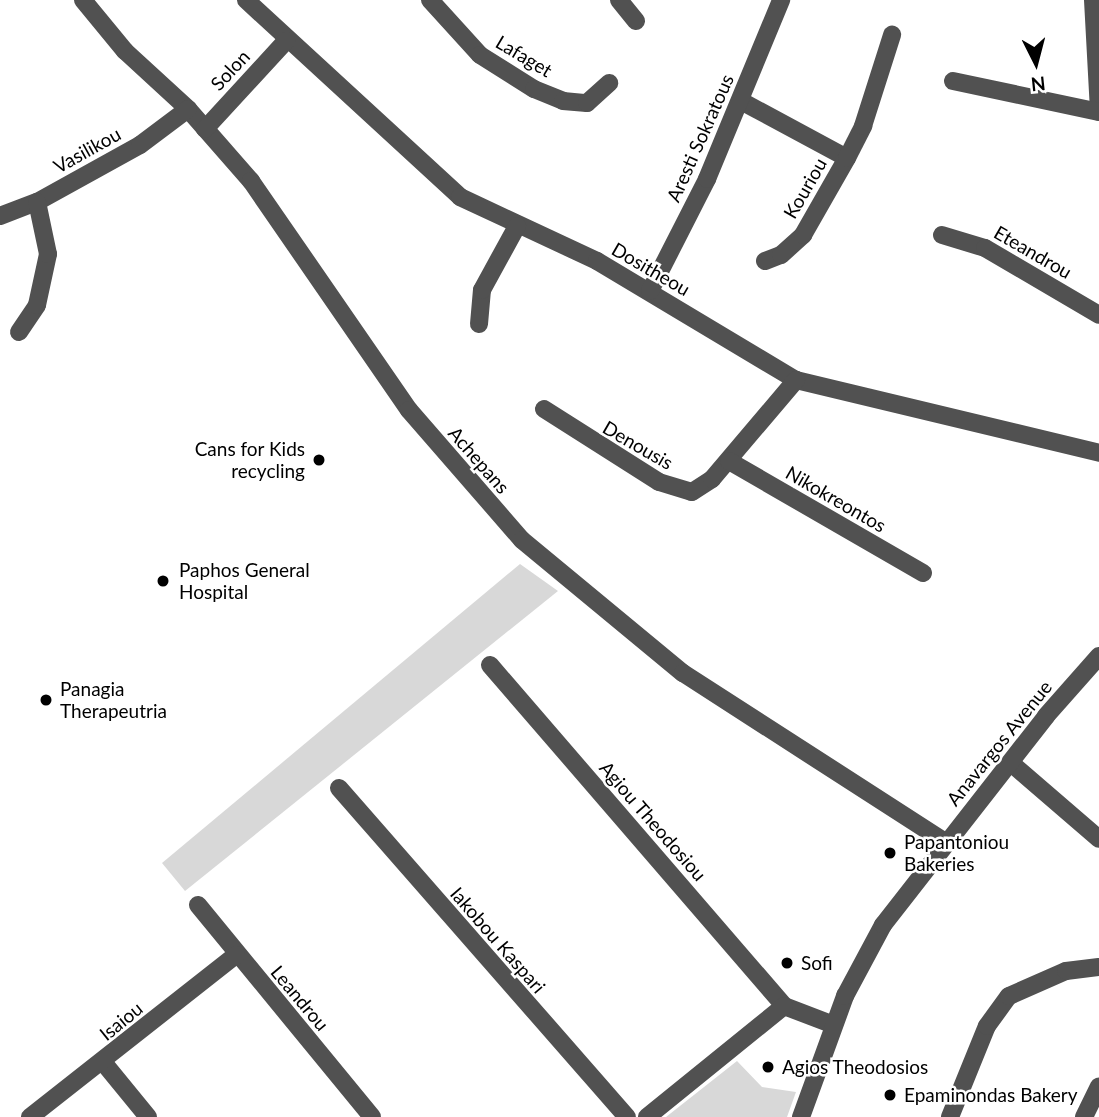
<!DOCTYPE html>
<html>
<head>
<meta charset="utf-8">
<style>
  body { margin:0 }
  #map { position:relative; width:1099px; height:1117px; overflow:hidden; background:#fff; font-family:Lato,sans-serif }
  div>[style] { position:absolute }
  .green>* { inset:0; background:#d8d8d8 }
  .minor>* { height:18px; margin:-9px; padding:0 9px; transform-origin:9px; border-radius:9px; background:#515151 }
  .dots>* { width:19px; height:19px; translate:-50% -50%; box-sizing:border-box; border:4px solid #fff; border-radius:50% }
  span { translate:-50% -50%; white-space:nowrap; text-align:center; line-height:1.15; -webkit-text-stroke:5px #fff; paint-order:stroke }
  .street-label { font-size:19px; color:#000 }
  .poi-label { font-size:19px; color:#000 }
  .right { translate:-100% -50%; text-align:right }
  .left { translate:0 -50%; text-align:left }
  .north { position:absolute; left:1001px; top:28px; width:70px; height:70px; -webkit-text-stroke:5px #fff; paint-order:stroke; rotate:174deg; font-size:19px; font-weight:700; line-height:28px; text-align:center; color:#000 }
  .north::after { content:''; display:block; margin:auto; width:24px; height:32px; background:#000; clip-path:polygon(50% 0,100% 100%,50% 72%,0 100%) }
</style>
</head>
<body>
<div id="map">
  <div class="green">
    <div style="clip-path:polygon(520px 564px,558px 591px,185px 891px,162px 863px)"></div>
    <div style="clip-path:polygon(737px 1061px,762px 1087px,796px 1092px,787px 1117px,666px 1117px)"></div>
  </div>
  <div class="minor">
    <div style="left:83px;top:0;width:66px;rotate:50.5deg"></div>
    <div style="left:125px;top:51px;width:86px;rotate:42.6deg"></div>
    <div style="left:188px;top:109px;width:96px;rotate:48.8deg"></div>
    <div style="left:251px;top:181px;width:278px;rotate:55.4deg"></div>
    <div style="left:409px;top:410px;width:172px;rotate:49deg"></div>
    <div style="left:522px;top:540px;width:209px;rotate:39.6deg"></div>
    <div style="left:683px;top:673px;width:312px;rotate:32.8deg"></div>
    <div style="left:246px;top:0;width:291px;rotate:42.6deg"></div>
    <div style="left:460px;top:197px;width:151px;rotate:25deg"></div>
    <div style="left:597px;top:261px;width:232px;rotate:30.9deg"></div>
    <div style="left:796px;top:380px;width:312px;rotate:13.5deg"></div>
    <div style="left:430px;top:0;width:74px;rotate:47.7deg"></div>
    <div style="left:480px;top:55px;width:64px;rotate:32.2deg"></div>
    <div style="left:534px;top:89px;width:31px;rotate:22deg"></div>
    <div style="left:563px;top:101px;width:24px;rotate:5deg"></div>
    <div style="left:587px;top:103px;width:30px;rotate:-42deg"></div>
    <div style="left:619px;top:0;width:27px;rotate:51deg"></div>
    <div style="left:1093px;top:0;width:112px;rotate:86.9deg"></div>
    <div style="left:953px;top:81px;width:149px;rotate:12deg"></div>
    <div style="left:741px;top:101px;width:120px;rotate:28.3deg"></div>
    <div style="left:205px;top:129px;width:120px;rotate:-47.4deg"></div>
    <div style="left:0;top:216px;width:40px;rotate:-21deg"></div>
    <div style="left:37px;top:202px;width:118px;rotate:-29deg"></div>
    <div style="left:140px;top:145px;width:60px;rotate:-36.9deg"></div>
    <div style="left:942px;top:235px;width:45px;rotate:16.8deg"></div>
    <div style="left:985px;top:248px;width:132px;rotate:30.4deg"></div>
    <div style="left:765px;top:261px;width:17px;rotate:-21deg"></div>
    <div style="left:781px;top:255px;width:30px;rotate:-42deg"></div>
    <div style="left:803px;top:235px;width:89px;rotate:-60.3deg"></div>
    <div style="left:847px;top:158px;width:36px;rotate:-63deg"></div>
    <div style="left:863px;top:126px;width:96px;rotate:-72.3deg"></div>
    <div style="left:650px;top:291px;width:126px;rotate:-63deg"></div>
    <div style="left:707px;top:179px;width:194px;rotate:-67.5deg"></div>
    <div style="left:479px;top:324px;width:34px;rotate:-85deg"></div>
    <div style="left:482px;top:290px;width:73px;rotate:-61.3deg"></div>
    <div style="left:19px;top:332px;width:32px;rotate:-56deg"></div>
    <div style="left:37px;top:305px;width:52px;rotate:-77.8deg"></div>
    <div style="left:48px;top:254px;width:53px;rotate:-101.9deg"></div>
    <div style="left:544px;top:409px;width:136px;rotate:32.4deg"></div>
    <div style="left:659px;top:482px;width:34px;rotate:17deg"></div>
    <div style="left:692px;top:492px;width:24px;rotate:-33deg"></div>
    <div style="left:712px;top:479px;width:130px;rotate:-49.7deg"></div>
    <div style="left:729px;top:461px;width:224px;rotate:30deg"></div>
    <div style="left:490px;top:665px;width:450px;rotate:49.2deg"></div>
    <div style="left:784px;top:1006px;width:53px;rotate:20.8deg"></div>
    <div style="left:1011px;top:763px;width:116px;rotate:40.8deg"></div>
    <div style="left:339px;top:788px;width:437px;rotate:48.8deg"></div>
    <div style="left:198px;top:905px;width:274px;rotate:50.6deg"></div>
    <div style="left:103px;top:1062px;width:71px;rotate:50.7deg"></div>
    <div style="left:30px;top:1117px;width:262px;rotate:-38.2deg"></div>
    <div style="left:647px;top:1117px;width:176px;rotate:-39deg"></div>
    <div style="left:801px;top:1117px;width:129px;rotate:-70deg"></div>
    <div style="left:845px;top:996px;width:81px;rotate:-61.8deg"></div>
    <div style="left:883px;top:925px;width:265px;rotate:-52deg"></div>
    <div style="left:1046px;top:716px;width:80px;rotate:-48.5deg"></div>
    <div style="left:950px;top:1117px;width:98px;rotate:-67.9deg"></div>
    <div style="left:987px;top:1026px;width:37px;rotate:-54deg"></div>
    <div style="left:1009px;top:996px;width:62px;rotate:-23.7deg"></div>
    <div style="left:1066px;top:971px;width:33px;rotate:-7deg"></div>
    <div style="left:1084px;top:1117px;width:34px;rotate:-64deg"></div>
  </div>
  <div class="dots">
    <div style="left:319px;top:460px;background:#000"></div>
    <div style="left:163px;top:581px;background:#000"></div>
    <div style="left:46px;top:700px;background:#000"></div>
    <div style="left:890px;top:853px;background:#000"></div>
    <div style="left:787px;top:963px;background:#000"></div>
    <div style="left:768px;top:1067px;background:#000"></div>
    <div style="left:890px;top:1095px;background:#000"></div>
  </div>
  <div class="street-label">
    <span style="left:524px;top:56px;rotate:31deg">Lafaget</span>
    <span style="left:230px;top:70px;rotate:-47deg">Solon</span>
    <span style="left:700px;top:138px;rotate:-66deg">Aresti Sokratous</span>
    <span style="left:87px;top:150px;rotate:-29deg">Vasilikou</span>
    <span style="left:805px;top:188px;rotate:-60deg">Kouriou</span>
    <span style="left:1033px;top:252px;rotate:30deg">Eteandrou</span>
    <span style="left:651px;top:269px;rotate:30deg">Dositheou</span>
    <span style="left:638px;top:445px;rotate:30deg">Denousis</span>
    <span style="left:479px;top:460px;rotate:49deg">Achepans</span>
    <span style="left:836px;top:499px;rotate:30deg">Nikokreontos</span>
    <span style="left:999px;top:743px;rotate:-51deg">Anavargos Avenue</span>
    <span style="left:653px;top:821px;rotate:49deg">Agiou Theodosiou</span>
    <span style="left:498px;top:940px;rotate:49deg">Iakobou Kaspari</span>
    <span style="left:300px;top:998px;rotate:50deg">Leandrou</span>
    <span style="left:121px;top:1021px;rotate:-39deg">Isaiou</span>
  </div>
  <div class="poi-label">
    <span class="right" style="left:305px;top:460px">Cans for Kids<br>recycling</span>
    <span class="left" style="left:179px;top:581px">Paphos General<br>Hospital</span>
    <span class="left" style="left:60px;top:700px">Panagia<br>Therapeutria</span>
    <span class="left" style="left:904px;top:853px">Papantoniou<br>Bakeries</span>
    <span class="left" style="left:801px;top:963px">Sofi</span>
    <span class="left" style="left:782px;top:1067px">Agios Theodosios</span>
    <span class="left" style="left:904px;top:1095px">Epaminondas Bakery</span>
  </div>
  <div class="north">N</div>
</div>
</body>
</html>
